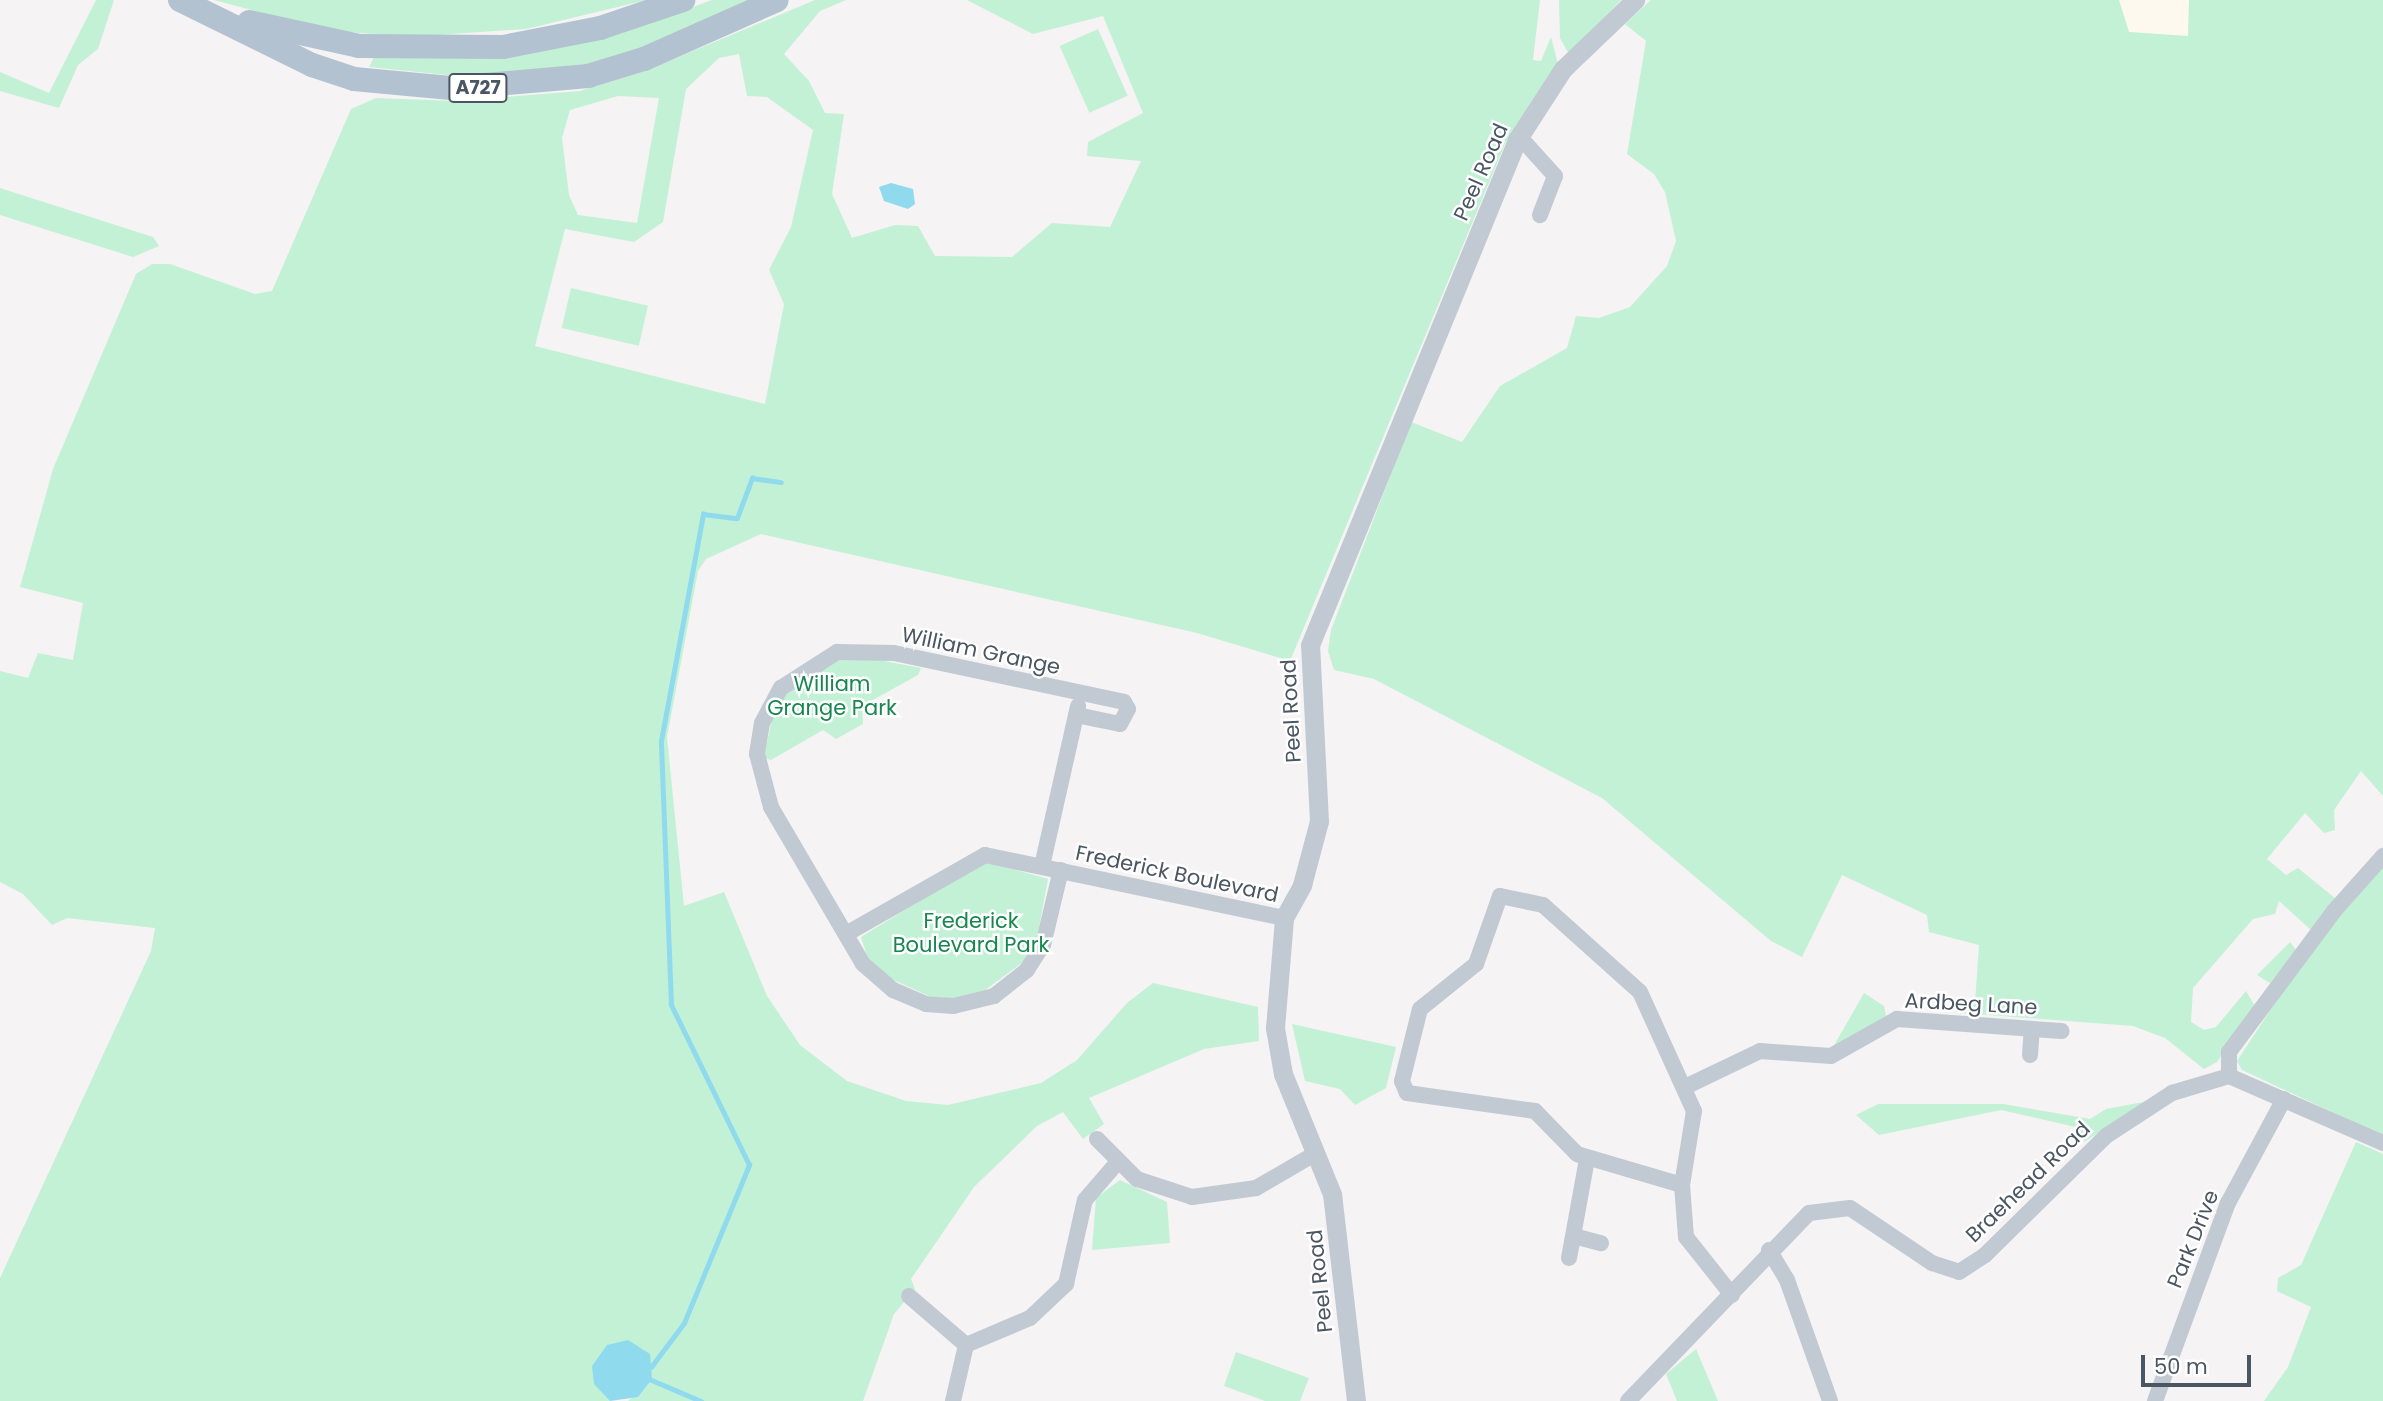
<!DOCTYPE html>
<html>
<head>
<meta charset="utf-8">
<style>
  body { margin:0 }
  #map { position:relative; width:2383px; height:1401px; overflow:hidden; background:#f5f3f3; font-family:Poppins,sans-serif }
  div>[style] { position:absolute }
  .commercial>* { inset:0; background:#fdf9ef }
  .green>* { inset:0; background:#c3f1d5; transform-origin:0 0 }
  .water>* { inset:0; background:#90daee }
  .stream>* { height:4.5px; margin:-2.25px; padding:0 2.25px; transform-origin:2.25px; border-radius:2.25px; background:#90daee }
  .minor>* { height:16px; margin:-8px; padding:0 8px; transform-origin:8px; border-radius:8px; background:#c1cad2 }
  .tertiary>* { height:19px; margin:-9.5px; padding:0 9.5px; transform-origin:9.5px; border-radius:9.5px; background:#c1cad2 }
  .primary>* { height:24px; margin:-12px; padding:0 12px; transform-origin:12px; border-radius:12px; background:#b3c2d1 }
  span { translate:-50% -50%; white-space:nowrap; text-align:center; line-height:1.15; -webkit-text-stroke:5px #fff; paint-order:stroke }
  .shield-label span { padding:2px 5px; background:#fff; border:2px solid; border-radius:5px; -webkit-text-stroke-width:0 }
  .shield-label { font-size:19px; color:#4a5661; font-weight:700 }
  .street-label { font-size:21px; color:#4a5661 }
  .park-label { font-size:21px; color:#17864f }
  .scale { position:absolute; left:2141px; top:1355px; width:110px; height:32px; box-sizing:border-box; border:4px solid #4a5661; border-top:0; padding-left:9px; font-size:21px; line-height:24px; white-space:nowrap; color:#4a5661; -webkit-text-stroke:5px #fff; paint-order:stroke }
</style>
</head>
<body>
<div id="map">
  <div class="commercial">
    <div style="clip-path:polygon(2119px 0,2189px 0,2188px 36px,2129px 32px)"></div>
  </div>
  <div class="green">
    <div style="clip-path:polygon(96px 0,114px 0,98px 49px,78px 65px,59px 108px,0 91px,0 72px,49px 93px)"></div>
    <div style="clip-path:polygon(214px 0,647px 0,526px 29px,407px 37px,326px 30px)"></div>
    <div style="clip-path:polygon(712px 0,763px 0,601px 66px,496px 80px,369px 67px,374px 57px,685px 10px)"></div>
    <div style="clip-path:polygon(evenodd,815px 0,846px 0,820px 11px,784px 54px,809px 81px,825px 113px,844px 114px,832px 194px,852px 238px,895px 225px,918px 226px,935px 256px,1012px 257px,1052px 223px,1110px 227px,1141px 161px,1087px 156px,1088px 142px,1143px 113px,1103px 16px,1033px 34px,967px 0,1540px 0,1533px 60px,1541px 61px,1551px 37px,1558px 64px,1505px 144px,1290px 661px,1197px 633px,761px 534px,706px 559px,698px 571px,667px 737px,684px 906px,724px 892px,767px 996px,800px 1045px,847px 1081px,906px 1101px,948px 1105px,1041px 1083px,1077px 1060px,1127px 1003px,1153px 983px,1258px 1007px,1259px 1041px,1204px 1049px,1089px 1098px,1104px 1124px,1083px 1139px,1063px 1112px,1037px 1126px,974px 1187px,911px 1279px,915px 1289px,894px 1314px,863px 1401px,628px 1401px,652px 1379px,607px 1345px,610px 1401px,0 1401px,0 1278px,151px 951px,155px 928px,67px 918px,52px 925px,23px 894px,0 882px,0 671px,28px 678px,38px 653px,73px 660px,83px 603px,20px 587px,53px 469px,136px 274px,152px 264px,170px 264px,255px 294px,272px 291px,351px 109px,376px 98px,454px 101px,580px 91px,645px 71px,815px 0,739px 54px,747px 96px,767px 97px,813px 130px,791px 227px,769px 270px,784px 304px,765px 404px,535px 346px,565px 229px,634px 242px,663px 222px,686px 89px,719px 58px,739px 54px,815px 0,618px 96px,659px 98px,637px 223px,578px 215px,569px 195px,562px 138px,570px 110px,618px 96px)"></div>
    <div style="clip-path:polygon(1559px 0,1621px 0,1569px 54px,1560px 38px)"></div>
    <div style="clip-path:polygon(1651px 0,2119px 0,2129px 32px,2188px 36px,2189px 0,2383px 0,2383px 796px,2361px 771px,2334px 810px,2335px 830px,2324px 833px,2305px 813px,2267px 859px,2286px 875px,2298px 868px,2336px 899px,2312px 931px,2279px 901px,2275px 914px,2253px 919px,2193px 988px,2191px 1022px,2204px 1030px,2216px 1027px,2246px 991px,2255px 1006px,2217px 1062px,2204px 1069px,2165px 1038px,2133px 1026px,1962px 1013px,1975px 1003px,1979px 945px,1929px 932px,1927px 915px,1842px 875px,1802px 957px,1771px 941px,1602px 798px,1374px 679px,1334px 670px,1328px 651px,1331px 630px,1411px 422px,1462px 442px,1500px 386px,1567px 348px,1576px 316px,1599px 318px,1630px 307px,1667px 266px,1676px 241px,1665px 192px,1654px 174px,1627px 154px,1646px 41px,1625px 24px)"></div>
    <div style="left:1098px;top:29px;width:73px;height:42px;rotate:66deg"></div>
    <div style="clip-path:polygon(0 188px,153px 237px,159px 246px,133px 257px,0 215px)"></div>
    <div style="left:571px;top:288px;width:79px;height:41px;rotate:13deg"></div>
    <div style="clip-path:polygon(853px 655px,921px 668px,918px 675px,862px 706px,863px 724px,836px 739px,823px 730px,771px 760px,764px 758px,772px 718px,785px 695px,816px 669px)"></div>
    <div style="clip-path:polygon(984px 861px,1048px 879px,1034px 954px,985px 990px,940px 1001px,887px 977px,867px 956px,861px 937px)"></div>
    <div style="clip-path:polygon(2383px 863px,2383px 1136px,2242px 1070px,2237px 1061px,2319px 936px)"></div>
    <div style="clip-path:polygon(2290px 942px,2297px 951px,2270px 983px,2257px 975px)"></div>
    <div style="clip-path:polygon(1864px 993px,1884px 1006px,1886px 1016px,1832px 1049px)"></div>
    <div style="clip-path:polygon(1292px 1024px,1396px 1047px,1386px 1088px,1355px 1105px,1340px 1089px,1305px 1081px)"></div>
    <div style="clip-path:polygon(2149px 1101px,2084px 1142px,2080px 1128px,2001px 1110px,1879px 1135px,1856px 1115px,1878px 1104px,2003px 1104px,2090px 1119px,2106px 1109px)"></div>
    <div style="clip-path:polygon(2356px 1142px,2383px 1154px,2383px 1401px,2264px 1401px,2288px 1367px,2311px 1307px,2277px 1291px,2278px 1278px,2301px 1265px)"></div>
    <div style="clip-path:polygon(1120px 1180px,1167px 1202px,1170px 1243px,1092px 1250px,1096px 1198px)"></div>
    <div style="clip-path:polygon(1696px 1349px,1718px 1401px,1677px 1401px,1666px 1374px)"></div>
    <div style="clip-path:polygon(1236px 1352px,1309px 1378px,1300px 1401px,1265px 1401px,1224px 1386px)"></div>
  </div>
  <div class="water">
    <div style="clip-path:polygon(891px 183px,913px 189px,915px 204px,908px 209px,884px 201px,879px 187px)"></div>
    <div style="clip-path:polygon(628px 1340px,650px 1354px,652px 1379px,638px 1397px,610px 1401px,594px 1384px,592px 1366px,607px 1345px)"></div>
  </div>
  <div class="stream">
    <div style="left:651px;top:1367px;width:55px;rotate:-53.1deg"></div>
    <div style="left:684px;top:1323px;width:171px;rotate:-67.6deg"></div>
    <div style="left:749px;top:1165px;width:178px;rotate:-116deg"></div>
    <div style="left:671px;top:1005px;width:264px;rotate:-92.2deg"></div>
    <div style="left:661px;top:741px;width:231px;rotate:-79.5deg"></div>
    <div style="left:703px;top:514px;width:34px;rotate:7deg"></div>
    <div style="left:737px;top:518px;width:43px;rotate:-69.4deg"></div>
    <div style="left:752px;top:478px;width:29px;rotate:8deg"></div>
    <div style="left:647px;top:1378px;width:59px;rotate:23.1deg"></div>
  </div>
  <div class="minor">
    <div style="left:1519px;top:136px;width:54px;rotate:48deg"></div>
    <div style="left:1555px;top:176px;width:42px;rotate:111deg"></div>
    <div style="left:1042px;top:866px;width:164px;rotate:-77.3deg"></div>
    <div style="left:1061px;top:870px;width:77px;rotate:103.5deg"></div>
    <div style="left:1043px;top:945px;width:30px;rotate:123deg"></div>
    <div style="left:1027px;top:970px;width:42px;rotate:141.8deg"></div>
    <div style="left:994px;top:996px;width:42px;rotate:166.3deg"></div>
    <div style="left:953px;top:1006px;width:27px;rotate:-176deg"></div>
    <div style="left:926px;top:1004px;width:36px;rotate:-157deg"></div>
    <div style="left:893px;top:990px;width:40px;rotate:-139deg"></div>
    <div style="left:863px;top:964px;width:182px;rotate:-120.4deg"></div>
    <div style="left:771px;top:807px;width:55px;rotate:-104.8deg"></div>
    <div style="left:757px;top:754px;width:31px;rotate:-81deg"></div>
    <div style="left:762px;top:723px;width:40px;rotate:-62deg"></div>
    <div style="left:781px;top:688px;width:67px;rotate:-32.7deg"></div>
    <div style="left:837px;top:652px;width:57px;rotate:1deg"></div>
    <div style="left:894px;top:653px;width:235px;rotate:12deg"></div>
    <div style="left:1124px;top:702px;width:8px;rotate:60deg"></div>
    <div style="left:1128px;top:709px;width:17px;rotate:118deg"></div>
    <div style="left:1120px;top:724px;width:45px;rotate:-168.4deg"></div>
    <div style="left:846px;top:934px;width:160px;rotate:-29.6deg"></div>
    <div style="left:985px;top:855px;width:306px;rotate:11.9deg"></div>
    <div style="left:2030px;top:1055px;width:26px;rotate:-86deg"></div>
    <div style="left:2229px;top:1076px;width:24px;rotate:-90deg"></div>
    <div style="left:2229px;top:1052px;width:176px;rotate:-53.3deg"></div>
    <div style="left:2334px;top:911px;width:74px;rotate:-48.3deg"></div>
    <div style="left:1685px;top:1087px;width:83px;rotate:-25.6deg"></div>
    <div style="left:1760px;top:1051px;width:71px;rotate:4deg"></div>
    <div style="left:1831px;top:1056px;width:76px;rotate:-29.3deg"></div>
    <div style="left:1897px;top:1019px;width:165px;rotate:4.2deg"></div>
    <div style="left:1097px;top:1139px;width:57px;rotate:45deg"></div>
    <div style="left:1137px;top:1179px;width:58px;rotate:18.1deg"></div>
    <div style="left:1192px;top:1197px;width:65px;rotate:-8deg"></div>
    <div style="left:1256px;top:1188px;width:66px;rotate:-30.1deg"></div>
    <div style="left:1682px;top:1185px;width:109px;rotate:-163.6deg"></div>
    <div style="left:1577px;top:1154px;width:60px;rotate:-134.3deg"></div>
    <div style="left:1535px;top:1111px;width:129px;rotate:-172deg"></div>
    <div style="left:1407px;top:1093px;width:13px;rotate:-113deg"></div>
    <div style="left:1402px;top:1081px;width:74px;rotate:-76deg"></div>
    <div style="left:1420px;top:1009px;width:72px;rotate:-38.8deg"></div>
    <div style="left:1476px;top:964px;width:72px;rotate:-70.6deg"></div>
    <div style="left:1500px;top:896px;width:44px;rotate:11.8deg"></div>
    <div style="left:1543px;top:905px;width:130px;rotate:41.9deg"></div>
    <div style="left:1640px;top:992px;width:131px;rotate:65.6deg"></div>
    <div style="left:1694px;top:1111px;width:75px;rotate:99.2deg"></div>
    <div style="left:1682px;top:1185px;width:52px;rotate:85.6deg"></div>
    <div style="left:1686px;top:1237px;width:74px;rotate:51.6deg"></div>
    <div style="left:1574px;top:1236px;width:28px;rotate:15deg"></div>
    <div style="left:1769px;top:1250px;width:35px;rotate:59deg"></div>
    <div style="left:1787px;top:1280px;width:128px;rotate:70.4deg"></div>
    <div style="left:1569px;top:1258px;width:101px;rotate:-79.7deg"></div>
    <div style="left:909px;top:1296px;width:75px;rotate:40.7deg"></div>
    <div style="left:953px;top:1401px;width:57px;rotate:-76.9deg"></div>
    <div style="left:966px;top:1345px;width:69px;rotate:-22.9deg"></div>
    <div style="left:1030px;top:1318px;width:50px;rotate:-43.4deg"></div>
    <div style="left:1066px;top:1284px;width:86px;rotate:-77.3deg"></div>
    <div style="left:1085px;top:1200px;width:48px;rotate:-49.3deg"></div>
    <div style="left:1628px;top:1401px;width:261px;rotate:-46.1deg"></div>
    <div style="left:1809px;top:1213px;width:41px;rotate:-7deg"></div>
    <div style="left:1850px;top:1208px;width:99px;rotate:33.9deg"></div>
    <div style="left:1932px;top:1263px;width:28px;rotate:18deg"></div>
    <div style="left:1959px;top:1272px;width:31px;rotate:-33deg"></div>
    <div style="left:1985px;top:1255px;width:170px;rotate:-44.5deg"></div>
    <div style="left:2106px;top:1136px;width:79px;rotate:-33.1deg"></div>
    <div style="left:2172px;top:1093px;width:59px;rotate:-16.6deg"></div>
    <div style="left:2229px;top:1076px;width:168px;rotate:23.5deg"></div>
    <div style="left:2155px;top:1401px;width:211px;rotate:-69.8deg"></div>
    <div style="left:2228px;top:1203px;width:118px;rotate:-61.7deg"></div>
  </div>
  <div class="tertiary">
    <div style="left:1356px;top:1401px;width:208px;rotate:-96.6deg"></div>
    <div style="left:1332px;top:1194px;width:130px;rotate:-112.2deg"></div>
    <div style="left:1283px;top:1074px;width:47px;rotate:-99.9deg"></div>
    <div style="left:1275px;top:1028px;width:110px;rotate:-85.3deg"></div>
    <div style="left:1284px;top:918px;width:38px;rotate:-61deg"></div>
    <div style="left:1302px;top:885px;width:66px;rotate:-75.1deg"></div>
    <div style="left:1319px;top:821px;width:176px;rotate:-92.9deg"></div>
    <div style="left:1310px;top:645px;width:546px;rotate:-67.71deg"></div>
    <div style="left:1517px;top:140px;width:85px;rotate:-57.1deg"></div>
    <div style="left:1563px;top:69px;width:100px;rotate:-43.8deg"></div>
  </div>
  <div class="primary">
    <div style="left:180px;top:0;width:147px;rotate:26.2deg"></div>
    <div style="left:312px;top:65px;width:44px;rotate:18.4deg"></div>
    <div style="left:354px;top:79px;width:97px;rotate:5.3deg"></div>
    <div style="left:451px;top:88px;width:138px;rotate:-5deg"></div>
    <div style="left:588px;top:76px;width:59px;rotate:-16.9deg"></div>
    <div style="left:644px;top:59px;width:145px;rotate:-23.9deg"></div>
    <div style="left:249px;top:22px;width:113px;rotate:12.3deg"></div>
    <div style="left:359px;top:46px;width:144px;rotate:0.4deg"></div>
    <div style="left:503px;top:47px;width:99px;rotate:-11.1deg"></div>
    <div style="left:600px;top:28px;width:88px;rotate:-18.6deg"></div>
  </div>
  <div class="shield-label">
    <span style="left:478px;top:88px">A727</span>
  </div>
  <div class="street-label">
    <span style="left:1481px;top:172px;rotate:-66deg">Peel Road</span>
    <span style="left:981px;top:651px;rotate:12deg">William Grange</span>
    <span style="left:1291px;top:711px;rotate:-93deg">Peel Road</span>
    <span style="left:1177px;top:874px;rotate:12deg">Frederick Boulevard</span>
    <span style="left:1971px;top:1004px;rotate:3deg">Ardbeg Lane</span>
    <span style="left:2028px;top:1182px;rotate:-44deg">Braehead Road</span>
    <span style="left:2193px;top:1239px;rotate:-68deg">Park Drive</span>
    <span style="left:1320px;top:1281px;rotate:-96deg">Peel Road</span>
  </div>
  <div class="park-label">
    <span style="left:832px;top:696px">William<br>Grange Park</span>
    <span style="left:971px;top:933px">Frederick<br>Boulevard Park</span>
  </div>
  <div class="scale">50 m</div>
</div>
</body>
</html>
